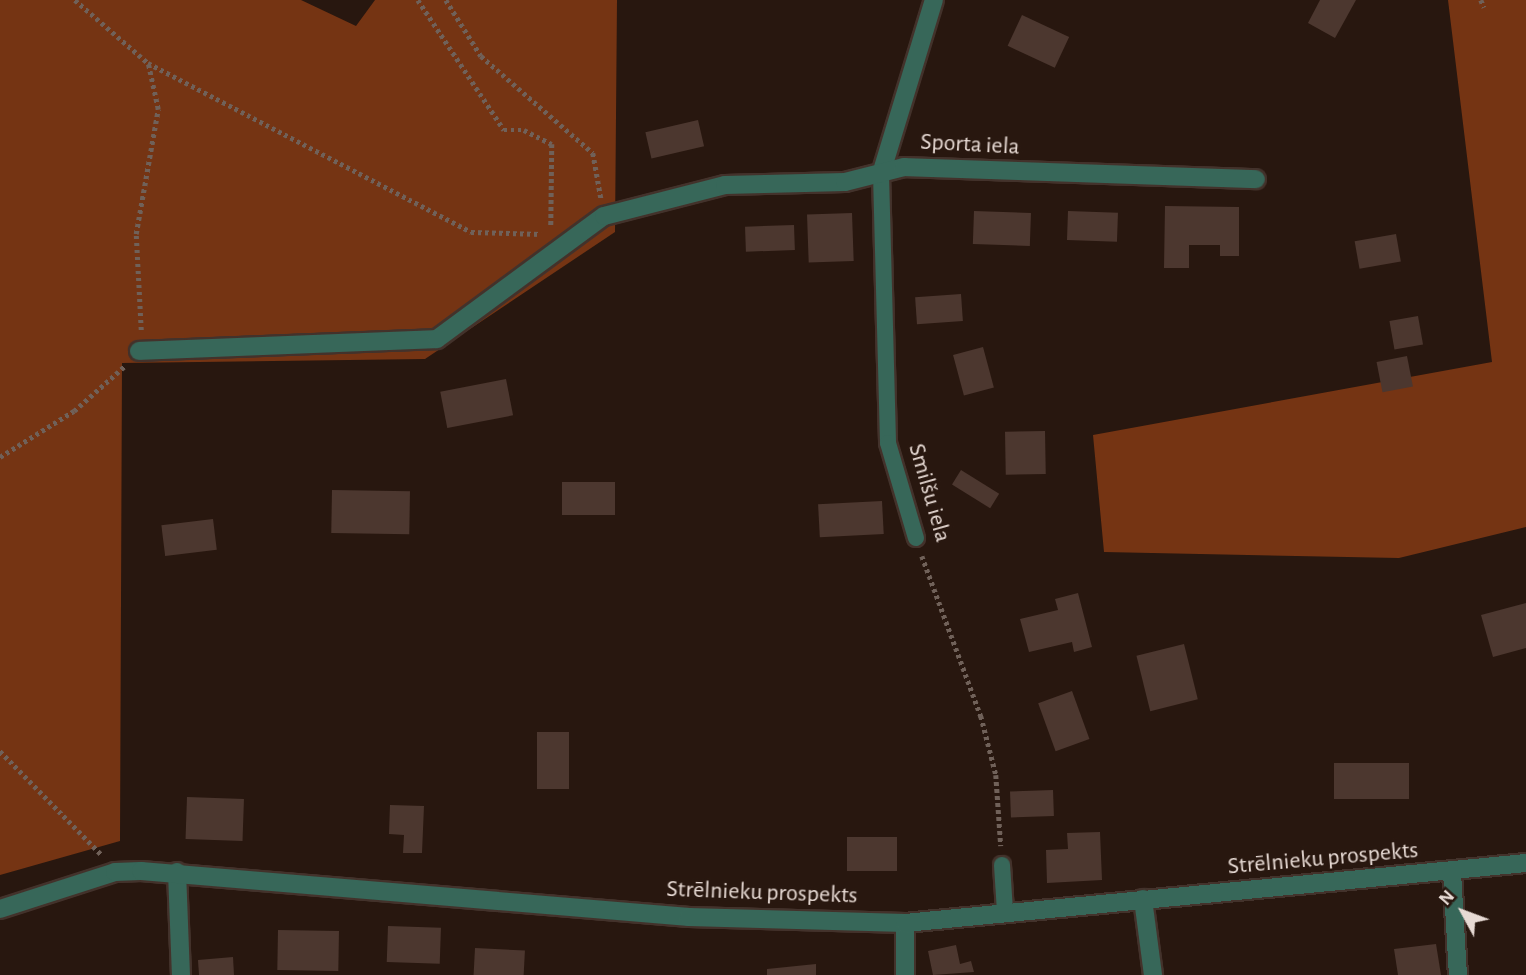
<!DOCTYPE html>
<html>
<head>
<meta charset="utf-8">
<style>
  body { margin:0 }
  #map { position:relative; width:1526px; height:975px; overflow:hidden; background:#28170f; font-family:"Alegreya Sans",sans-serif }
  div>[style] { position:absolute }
  .forest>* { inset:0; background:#753413 }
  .building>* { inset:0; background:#4c372f; transform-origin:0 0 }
  .path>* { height:4.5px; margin-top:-2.25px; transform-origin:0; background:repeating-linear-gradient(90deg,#706159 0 3.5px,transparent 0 7px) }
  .roads { filter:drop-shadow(2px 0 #43322b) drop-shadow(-2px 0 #43322b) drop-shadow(0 2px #43322b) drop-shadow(0 -2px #43322b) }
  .pedestrian>* { height:16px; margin:-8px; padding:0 8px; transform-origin:8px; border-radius:8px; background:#376759 }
  .minor>* { height:18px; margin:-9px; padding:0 9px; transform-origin:9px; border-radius:9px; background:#376759 }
  .tertiary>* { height:18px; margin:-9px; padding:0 9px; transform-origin:9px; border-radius:9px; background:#376759 }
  span { translate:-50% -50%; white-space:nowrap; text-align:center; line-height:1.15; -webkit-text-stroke:5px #28170f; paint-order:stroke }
  .street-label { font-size:24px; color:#e7dad4 }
  .north { position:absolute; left:1428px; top:877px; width:70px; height:70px; -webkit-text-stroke:5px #28170f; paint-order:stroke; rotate:311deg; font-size:19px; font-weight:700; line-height:28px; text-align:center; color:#e7dad4 }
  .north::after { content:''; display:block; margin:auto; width:24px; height:32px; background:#e7dad4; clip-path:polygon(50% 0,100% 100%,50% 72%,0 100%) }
</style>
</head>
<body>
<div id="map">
  <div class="forest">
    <div style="clip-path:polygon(0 0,301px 0,356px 26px,375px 0,617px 0,615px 232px,425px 359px,122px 363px,120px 841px,0 875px)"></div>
    <div style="clip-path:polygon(1448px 0,1526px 0,1526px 527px,1399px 558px,1104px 552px,1093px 435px,1492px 362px)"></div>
  </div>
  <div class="building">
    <div style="clip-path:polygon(1320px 0,1356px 0,1335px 38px,1308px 23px)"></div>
    <div style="left:1022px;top:15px;width:52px;height:34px;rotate:25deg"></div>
    <div style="left:698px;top:120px;width:27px;height:54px;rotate:77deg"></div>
    <div style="clip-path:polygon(1165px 206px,1239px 207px,1239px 256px,1220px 256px,1220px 245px,1189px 245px,1189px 268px,1164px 268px)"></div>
    <div style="left:974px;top:211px;width:57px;height:33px;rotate:2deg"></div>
    <div style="left:1068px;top:211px;width:50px;height:29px;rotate:2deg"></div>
    <div style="left:852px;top:213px;width:48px;height:45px;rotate:88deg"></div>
    <div style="left:794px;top:225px;width:25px;height:49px;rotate:88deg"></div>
    <div style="left:1396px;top:234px;width:28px;height:42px;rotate:80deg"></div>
    <div style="left:961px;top:294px;width:27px;height:46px;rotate:86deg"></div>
    <div style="left:1418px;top:316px;width:29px;height:29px;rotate:80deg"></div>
    <div style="left:983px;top:347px;width:42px;height:31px;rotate:75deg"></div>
    <div style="left:1407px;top:356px;width:31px;height:31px;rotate:79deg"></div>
    <div style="left:506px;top:379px;width:37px;height:67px;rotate:79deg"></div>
    <div style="left:1045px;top:431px;width:43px;height:40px;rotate:89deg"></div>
    <div style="left:961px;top:470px;width:45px;height:17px;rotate:32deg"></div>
    <div style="left:615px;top:482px;width:33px;height:53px;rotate:90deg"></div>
    <div style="left:332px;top:490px;width:78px;height:43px;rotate:1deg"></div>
    <div style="left:882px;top:501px;width:33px;height:64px;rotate:87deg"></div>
    <div style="left:213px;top:519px;width:31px;height:52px;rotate:83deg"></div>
    <div style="clip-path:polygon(1078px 593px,1092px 647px,1074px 652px,1072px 642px,1029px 652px,1020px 619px,1058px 610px,1055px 599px)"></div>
    <div style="clip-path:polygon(1526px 603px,1526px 648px,1493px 657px,1481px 615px)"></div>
    <div style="left:1184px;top:644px;width:57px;height:49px;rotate:76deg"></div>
    <div style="left:1072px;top:691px;width:51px;height:36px;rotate:70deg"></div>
    <div style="left:537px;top:732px;width:32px;height:57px"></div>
    <div style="left:1409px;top:763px;width:36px;height:75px;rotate:90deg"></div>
    <div style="left:1053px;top:790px;width:26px;height:43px;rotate:88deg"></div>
    <div style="left:187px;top:797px;width:57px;height:42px;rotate:2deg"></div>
    <div style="clip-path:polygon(390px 805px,424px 806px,422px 853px,403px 853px,404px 835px,389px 834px)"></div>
    <div style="clip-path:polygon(1100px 832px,1102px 880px,1047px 883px,1046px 850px,1068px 849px,1067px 833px)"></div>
    <div style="left:847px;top:837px;width:50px;height:34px"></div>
    <div style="left:388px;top:926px;width:53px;height:36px;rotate:2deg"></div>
    <div style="left:278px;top:930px;width:61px;height:40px;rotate:1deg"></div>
    <div style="clip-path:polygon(1436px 944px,1441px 975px,1398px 975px,1394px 949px)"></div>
    <div style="clip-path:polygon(956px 945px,960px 964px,971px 961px,974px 972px,933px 975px,928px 951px)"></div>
    <div style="left:475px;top:948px;width:50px;height:27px;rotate:3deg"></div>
    <div style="clip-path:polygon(233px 957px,234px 975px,199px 975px,198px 960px)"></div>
    <div style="clip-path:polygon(816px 964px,816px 975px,767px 975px,767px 969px)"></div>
  </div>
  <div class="path">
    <div style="left:75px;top:0;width:96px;rotate:40.8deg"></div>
    <div style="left:148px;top:63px;width:365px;rotate:27.6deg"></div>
    <div style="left:471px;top:232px;width:70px;rotate:1.6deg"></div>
    <div style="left:418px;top:0;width:156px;rotate:56.5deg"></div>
    <div style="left:504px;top:130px;width:20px"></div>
    <div style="left:524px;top:130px;width:31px;rotate:27deg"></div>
    <div style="left:552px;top:144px;width:83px;rotate:90.7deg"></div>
    <div style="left:446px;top:0;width:66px;rotate:58deg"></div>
    <div style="left:481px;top:56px;width:148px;rotate:40.9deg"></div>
    <div style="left:593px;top:153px;width:46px;rotate:79.9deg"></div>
    <div style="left:1481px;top:0;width:8px;rotate:67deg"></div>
    <div style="left:141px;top:330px;width:96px;rotate:-93deg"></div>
    <div style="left:136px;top:234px;width:127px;rotate:-80deg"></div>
    <div style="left:158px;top:109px;width:47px;rotate:-102.3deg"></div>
    <div style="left:0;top:457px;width:87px;rotate:-31.9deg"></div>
    <div style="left:74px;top:411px;width:69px;rotate:-41.5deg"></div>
    <div style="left:922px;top:556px;width:171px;rotate:69.8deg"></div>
    <div style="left:981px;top:716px;width:61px;rotate:75.7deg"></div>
    <div style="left:996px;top:775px;width:71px;rotate:86deg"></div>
    <div style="left:0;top:751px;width:146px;rotate:45.6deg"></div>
  </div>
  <div class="roads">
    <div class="pedestrian">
      <div style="left:881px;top:174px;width:269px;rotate:88.5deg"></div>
      <div style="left:888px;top:443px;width:99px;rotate:73.6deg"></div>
      <div style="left:1002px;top:865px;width:46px;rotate:86.3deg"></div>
    </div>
    <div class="minor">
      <div style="left:881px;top:174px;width:182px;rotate:-73.1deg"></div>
      <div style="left:139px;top:351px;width:298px;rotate:-2.3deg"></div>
      <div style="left:437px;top:339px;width:207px;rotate:-36.4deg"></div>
      <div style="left:604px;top:216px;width:125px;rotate:-14.4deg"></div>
      <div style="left:725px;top:185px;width:120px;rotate:-1.4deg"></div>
      <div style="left:845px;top:182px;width:61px;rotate:-14.3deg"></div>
      <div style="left:904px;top:167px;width:352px;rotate:2deg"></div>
      <div style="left:177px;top:872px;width:103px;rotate:87.8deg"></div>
      <div style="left:1452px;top:872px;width:103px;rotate:86.7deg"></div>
      <div style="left:1143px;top:899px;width:77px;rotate:82.5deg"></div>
      <div style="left:905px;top:923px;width:52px;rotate:90deg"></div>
    </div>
    <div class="tertiary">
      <div style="left:0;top:909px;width:121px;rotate:-17.8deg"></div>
      <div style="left:115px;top:872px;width:26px;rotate:-2deg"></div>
      <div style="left:141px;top:871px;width:550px;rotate:4.8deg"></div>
      <div style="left:689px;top:917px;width:216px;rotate:1.6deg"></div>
      <div style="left:905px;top:923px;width:624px;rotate:-5.52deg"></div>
    </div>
  </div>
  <div class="street-label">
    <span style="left:970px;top:145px;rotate:3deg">Sporta iela</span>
    <span style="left:929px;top:493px;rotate:74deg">Smilšu iela</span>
    <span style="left:1323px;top:859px;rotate:-5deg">Strēlnieku prospekts</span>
    <span style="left:762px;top:893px;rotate:2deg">Strēlnieku prospekts</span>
  </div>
  <div class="north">N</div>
</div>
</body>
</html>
